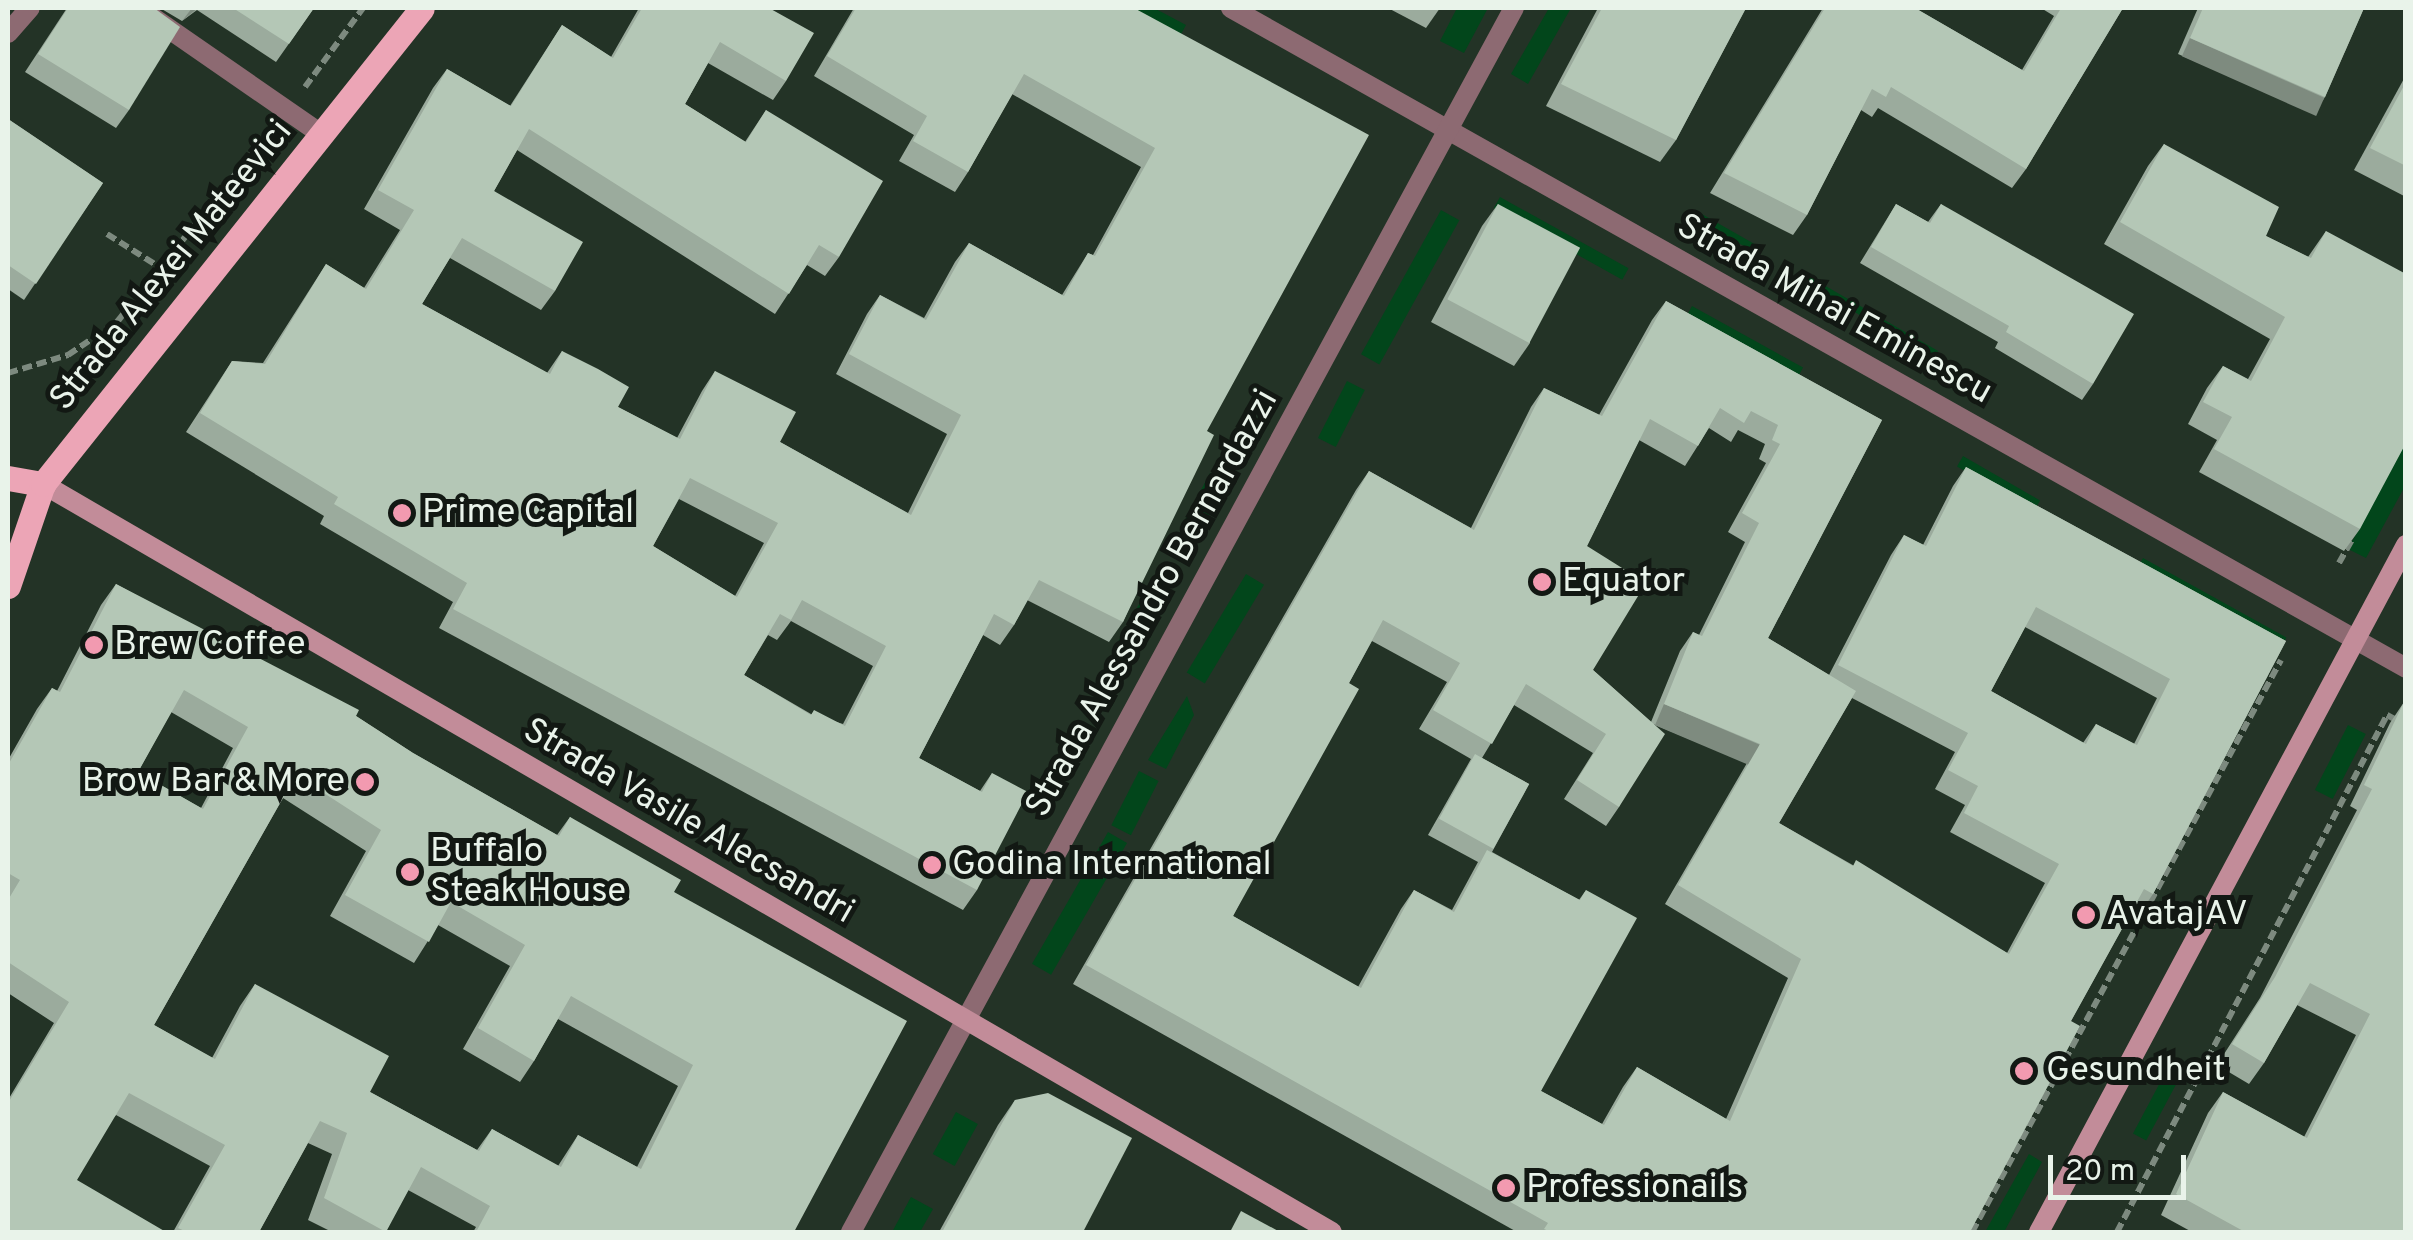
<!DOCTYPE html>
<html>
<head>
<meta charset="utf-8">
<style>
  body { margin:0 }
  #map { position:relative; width:2413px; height:1240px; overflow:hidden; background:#233326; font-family:Overpass,sans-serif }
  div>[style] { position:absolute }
  .green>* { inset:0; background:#02461b; transform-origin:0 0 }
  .path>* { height:6px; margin-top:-3px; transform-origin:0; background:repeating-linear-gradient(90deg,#7d8a7f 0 10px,transparent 0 15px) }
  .service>* { height:20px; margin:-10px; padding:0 10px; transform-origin:10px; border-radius:10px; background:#8d6a72 }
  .minor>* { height:20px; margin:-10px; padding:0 10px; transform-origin:10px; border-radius:10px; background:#8d6a72 }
  .secondary>* { height:20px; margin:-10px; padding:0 10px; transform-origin:10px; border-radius:10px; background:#c28c99 }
  .primary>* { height:25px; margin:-12.5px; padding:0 12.5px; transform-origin:12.5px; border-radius:12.5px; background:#eca5b6 }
  .wall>* { inset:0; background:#9bab9d }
  .shaded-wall>* { inset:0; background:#7e8b7f; transform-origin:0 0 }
  .building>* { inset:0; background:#b4c7b6; transform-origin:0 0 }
  .dots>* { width:28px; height:28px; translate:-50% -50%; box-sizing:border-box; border:5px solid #121813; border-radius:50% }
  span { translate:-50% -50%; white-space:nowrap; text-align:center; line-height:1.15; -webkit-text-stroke:10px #121813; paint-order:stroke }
  .street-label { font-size:35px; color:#e9f3ea }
  .poi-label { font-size:35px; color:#e9f3ea }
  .left { translate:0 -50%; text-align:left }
  .right { translate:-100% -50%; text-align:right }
  .frame { position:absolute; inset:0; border:10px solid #e9f3ea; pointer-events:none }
  .scale { position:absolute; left:2048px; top:1155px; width:138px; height:45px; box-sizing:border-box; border:5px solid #e9f3ea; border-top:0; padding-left:12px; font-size:30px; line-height:35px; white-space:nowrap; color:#e9f3ea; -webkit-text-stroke:8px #121813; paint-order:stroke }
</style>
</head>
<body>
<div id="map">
  <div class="green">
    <div style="clip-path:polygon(1125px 8px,1154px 8px,1186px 25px,1179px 38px)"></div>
    <div style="clip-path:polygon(1457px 8px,1488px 8px,1464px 53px,1440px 41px)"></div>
    <div style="clip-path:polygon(1549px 8px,1571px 8px,1528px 84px,1511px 74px)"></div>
    <div style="left:1500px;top:197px;width:147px;height:13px;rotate:29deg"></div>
    <div style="left:1441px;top:210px;width:21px;height:165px;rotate:29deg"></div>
    <div style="clip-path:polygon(1700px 213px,1758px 246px,1757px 252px,1695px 223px)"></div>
    <div style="left:1810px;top:277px;width:148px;height:8px;rotate:30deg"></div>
    <div style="left:1692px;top:306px;width:127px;height:11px;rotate:29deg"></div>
    <div style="left:1347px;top:381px;width:20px;height:64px;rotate:27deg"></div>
    <div style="clip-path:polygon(2405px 443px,2405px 486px,2366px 558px,2348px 549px)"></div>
    <div style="left:1963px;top:456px;width:89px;height:12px;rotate:30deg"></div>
    <div style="left:1210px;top:473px;width:19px;height:64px;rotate:28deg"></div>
    <div style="left:2143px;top:558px;width:164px;height:10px;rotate:29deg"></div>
    <div style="left:1246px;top:574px;width:21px;height:115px;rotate:31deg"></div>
    <div style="left:1143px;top:597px;width:23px;height:60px;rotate:29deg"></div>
    <div style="clip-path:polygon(1187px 696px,1194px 715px,1166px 769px,1148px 760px)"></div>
    <div style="left:2348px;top:725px;width:20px;height:73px;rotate:27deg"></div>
    <div style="left:1139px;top:771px;width:22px;height:61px;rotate:27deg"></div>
    <div style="left:1108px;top:832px;width:22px;height:152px;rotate:30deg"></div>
    <div style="left:2163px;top:1077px;width:15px;height:64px;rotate:28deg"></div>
    <div style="left:956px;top:1112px;width:25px;height:48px;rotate:29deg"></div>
    <div style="clip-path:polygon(2029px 1154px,2042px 1162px,2004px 1232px,1985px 1232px)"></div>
    <div style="clip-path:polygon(911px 1197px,933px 1209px,920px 1232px,892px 1232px)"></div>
  </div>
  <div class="path">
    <div style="left:305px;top:87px;width:98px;rotate:-53.7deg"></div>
    <div style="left:107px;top:234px;width:64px;rotate:32.2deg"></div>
    <div style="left:8px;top:373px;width:63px;rotate:-16.7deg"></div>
    <div style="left:68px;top:355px;width:59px;rotate:-34deg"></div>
    <div style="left:117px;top:322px;width:238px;rotate:-51.3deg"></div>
    <div style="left:2339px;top:563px;width:26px;rotate:-61deg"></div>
    <div style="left:1972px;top:1232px;width:650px;rotate:-61.62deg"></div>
    <div style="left:2117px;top:1232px;width:583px;rotate:-62.42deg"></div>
    <div style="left:2387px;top:715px;width:21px;rotate:28deg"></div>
  </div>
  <div class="service">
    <div style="left:139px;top:8px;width:221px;rotate:34.7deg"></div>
    <div style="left:8px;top:33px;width:33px;rotate:-49deg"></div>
  </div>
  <div class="minor">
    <div style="left:1231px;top:8px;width:1348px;rotate:29.32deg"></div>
    <div style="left:851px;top:1232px;width:1392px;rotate:-61.56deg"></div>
  </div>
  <div class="secondary">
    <div style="left:43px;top:484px;width:1490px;rotate:30.13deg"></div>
    <div style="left:2039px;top:1232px;width:779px;rotate:-61.89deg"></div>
  </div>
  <div class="primary">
    <div style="left:8px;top:478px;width:36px;rotate:10deg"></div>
    <div style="left:8px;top:586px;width:108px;rotate:-71.1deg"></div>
    <div style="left:43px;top:484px;width:608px;rotate:-51.47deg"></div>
  </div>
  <div class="wall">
    <div style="clip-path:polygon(67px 8px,154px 8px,129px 110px,116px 128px,25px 72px)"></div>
    <div style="clip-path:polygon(160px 8px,314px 8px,276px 62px,197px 10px,182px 21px)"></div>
    <div style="clip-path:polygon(evenodd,639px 8px,769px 8px,786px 81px,773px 100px,708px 63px,685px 104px,745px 142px,766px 110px,839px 257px,825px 276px,807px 265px,775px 314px,517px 150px,494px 191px,555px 291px,541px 310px,450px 258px,422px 304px,547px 373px,562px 351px,618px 407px,677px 438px,702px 391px,715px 371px,780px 442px,908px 513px,947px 434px,836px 374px,867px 314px,880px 295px,924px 318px,955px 262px,969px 243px,1062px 295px,1088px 253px,1093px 255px,1141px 167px,1012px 94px,968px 172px,955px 192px,899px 161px,914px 135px,814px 76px,854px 8px,1134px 8px,1207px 431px,1123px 622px,1109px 642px,1027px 600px,1014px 625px,1000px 645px,983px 635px,919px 758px,980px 791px,992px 773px,977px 890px,963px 910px,439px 628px,453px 602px,320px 524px,324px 516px,186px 432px,232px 361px,263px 363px,326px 264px,364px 288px,400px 230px,364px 209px,433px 88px,447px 69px,510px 106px,562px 25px,611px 57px,639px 8px,679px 499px,764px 543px,735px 596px,653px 546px,679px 499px,639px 8px,791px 621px,873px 666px,843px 724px,811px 714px,744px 675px,768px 635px,777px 640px,791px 621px)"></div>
    <div style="clip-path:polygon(1388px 8px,1440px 8px,1426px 28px)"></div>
    <div style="clip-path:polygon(1598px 8px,1746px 8px,1676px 140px,1660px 162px,1546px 106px)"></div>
    <div style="clip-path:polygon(1823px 8px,1915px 8px,2022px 70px,2054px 16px,2041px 8px,2123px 8px,2026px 169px,2012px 188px,1878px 108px,1872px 117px,1861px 110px,1807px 215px,1793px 235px,1710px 193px)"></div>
    <div style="clip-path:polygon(2198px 8px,2364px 8px,2325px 97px,2314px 113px,2178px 54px)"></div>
    <div style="clip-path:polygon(2406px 75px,2406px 197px,2354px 170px)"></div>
    <div style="clip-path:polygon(8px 119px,103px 183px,24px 300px,8px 289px)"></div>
    <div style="clip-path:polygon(2164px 144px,2266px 236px,2308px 257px,2326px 231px,2360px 529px,2344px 551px,2199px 472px,2217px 440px,2188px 424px,2207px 388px,2223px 366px,2248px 379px,2270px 339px,2104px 244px,2148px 166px)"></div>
    <div style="clip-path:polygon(1498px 204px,1530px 343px,1514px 366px,1431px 322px,1482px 226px)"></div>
    <div style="clip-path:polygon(1896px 204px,1928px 222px,1941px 204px,2093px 384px,2082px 400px,1995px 348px,1998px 342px,1860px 263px)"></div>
    <div style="clip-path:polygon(evenodd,1666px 301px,1882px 420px,1768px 638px,1829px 675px,1891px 555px,1904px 535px,1923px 545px,1953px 486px,1966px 467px,2286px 641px,2153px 894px,2140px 913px,2133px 909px,2071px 1021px,1970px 1232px,1517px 1232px,1073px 984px,1356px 490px,1369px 471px,1471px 528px,1531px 407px,1544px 388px,1599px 415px,1652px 320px,1666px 301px,1709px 428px,1731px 442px,1738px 430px,1765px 444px,1759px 459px,1766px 463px,1728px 532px,1745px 542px,1699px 635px,1693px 632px,1680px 651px,1651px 722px,1593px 670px,1587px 546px,1639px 440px,1685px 466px,1709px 428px,1666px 301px,2025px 627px,2157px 698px,2134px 744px,2096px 724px,2083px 743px,1991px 691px,2025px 627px,1666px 301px,1372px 641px,1447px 682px,1419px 729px,1471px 759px,1428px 835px,1478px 862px,1452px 910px,1414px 890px,1401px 909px,1358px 987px,1233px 916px,1349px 683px,1372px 641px,1666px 301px,1852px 698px,1955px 752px,1935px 789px,1965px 805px,1950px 832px,2045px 883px,2007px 953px,1779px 823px,1852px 698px,1666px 301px,1514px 705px,1593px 753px,1564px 799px,1606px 826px,1619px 807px,1653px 724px,1747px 763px,1665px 904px,1788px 978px,1726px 1119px,1637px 1067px,1623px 1087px,1602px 1124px,1541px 1091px,1586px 890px,1579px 900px,1492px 852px,1529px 784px,1482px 758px,1514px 705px)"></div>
    <div style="clip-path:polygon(evenodd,116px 584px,356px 716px,413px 753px,557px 835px,570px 817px,674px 892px,794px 1232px,473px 1232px,476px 1227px,408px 1190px,385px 1232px,332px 1232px,308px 1220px,332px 1154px,308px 1143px,259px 1232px,173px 1232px,210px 1166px,116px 1115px,8px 1232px,8px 1100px,54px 1023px,8px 993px,8px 760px,37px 709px,52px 688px,57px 691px,101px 605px,116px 584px,171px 712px,233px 748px,201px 808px,138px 772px,171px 712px,116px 584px,283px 798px,366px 851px,330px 916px,414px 963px,438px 925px,510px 966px,463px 1049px,520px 1082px,534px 1061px,558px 1019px,678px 1086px,637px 1167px,578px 1135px,558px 1166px,492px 1129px,477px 1150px,370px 1092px,255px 984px,240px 1006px,212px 1058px,154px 1025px,283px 798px)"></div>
    <div style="clip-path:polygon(2404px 702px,2406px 1232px,2192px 1232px,2161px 1215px,2208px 1113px,2223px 1092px,2304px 1137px,2356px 1035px,2297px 1005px,2264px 1063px,2249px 1084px,2217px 1065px,2260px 998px,2357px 810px,2350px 806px,2390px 723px)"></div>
    <div style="clip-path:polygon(1015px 1100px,1083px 1232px,939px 1232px,998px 1125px)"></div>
  </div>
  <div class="shaded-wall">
    <div style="clip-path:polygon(192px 8px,198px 8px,182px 21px)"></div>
    <div style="left:2190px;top:38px;width:147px;height:20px;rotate:24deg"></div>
    <div style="left:1664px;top:704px;width:104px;height:23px;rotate:23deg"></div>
  </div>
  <div class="building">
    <div style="clip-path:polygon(68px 8px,154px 8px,180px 27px,129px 110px,38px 54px)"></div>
    <div style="clip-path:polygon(233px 8px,314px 8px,289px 44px)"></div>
    <div style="clip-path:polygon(evenodd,642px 8px,769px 8px,814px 33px,786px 81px,720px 42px,685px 104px,746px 142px,766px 110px,883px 181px,839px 257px,819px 245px,789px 294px,529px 129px,494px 191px,583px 242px,555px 291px,462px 238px,422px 304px,550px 374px,562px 351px,598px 369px,629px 387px,618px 407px,680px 439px,715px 371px,796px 412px,780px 442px,911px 515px,961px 415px,849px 354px,880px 295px,926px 320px,969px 243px,1064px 296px,1088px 253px,1095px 256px,1155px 148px,1024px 74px,968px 172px,913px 141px,927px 116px,827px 56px,856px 8px,1134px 8px,1369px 135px,1207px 431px,1214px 435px,1123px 622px,1039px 580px,1014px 625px,994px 614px,919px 758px,982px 792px,992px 773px,1028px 792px,977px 890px,453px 609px,467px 583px,334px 504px,338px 497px,200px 413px,232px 361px,265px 364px,326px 264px,366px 289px,414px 210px,378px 190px,447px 69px,511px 106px,562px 25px,613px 58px,642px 8px,690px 478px,778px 523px,737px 597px,653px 546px,690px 478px,642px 8px,802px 600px,886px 646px,845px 726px,814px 710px,811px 715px,744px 675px,780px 614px,791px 620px,802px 600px)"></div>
    <div style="clip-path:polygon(1602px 8px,1746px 8px,1676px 140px,1561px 84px)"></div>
    <div style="clip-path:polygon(1825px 8px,1915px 8px,2024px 71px,2061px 8px,2123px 8px,2026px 169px,1891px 87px,1886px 97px,1872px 89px,1807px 215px,1724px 173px)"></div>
    <div style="clip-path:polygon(2203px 8px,2364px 8px,2325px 97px,2190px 38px)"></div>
    <div style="clip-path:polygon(2406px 82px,2406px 166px,2370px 148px)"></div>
    <div style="clip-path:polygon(8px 119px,103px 183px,36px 284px,8px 265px)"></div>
    <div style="clip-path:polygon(2164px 144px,2279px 207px,2266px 236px,2311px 258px,2326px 231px,2406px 274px,2406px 416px,2404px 420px,2406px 421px,2406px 443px,2360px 529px,2214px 449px,2232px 417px,2203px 402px,2223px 366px,2251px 381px,2285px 317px,2120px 222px)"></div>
    <div style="left:1498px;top:204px;width:93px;height:108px;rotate:28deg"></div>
    <div style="clip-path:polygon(1896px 204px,1930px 223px,1941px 204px,2134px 314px,2093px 384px,2006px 332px,2009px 326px,1871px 247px)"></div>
    <div style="clip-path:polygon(evenodd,1666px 301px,1882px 420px,1768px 638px,1856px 691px,1779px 823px,1853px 866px,1856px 860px,2009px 954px,2059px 864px,1964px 813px,1978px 786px,1948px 770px,1968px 733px,1838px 665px,1904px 535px,1926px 546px,1966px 467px,2286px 641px,2153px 894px,2144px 889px,2071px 1021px,2080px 1026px,1970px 1232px,1551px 1232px,1544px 1229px,1548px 1223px,1086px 965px,1369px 471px,1474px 530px,1544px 388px,1602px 416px,1666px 301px,1720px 408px,1744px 423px,1751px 411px,1778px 425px,1772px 440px,1780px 444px,1742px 513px,1759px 523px,1702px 636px,1693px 632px,1664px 704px,1760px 744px,1678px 885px,1801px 959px,1730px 1121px,1637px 1067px,1604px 1125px,1541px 1091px,1637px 918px,1586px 890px,1580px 900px,1487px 850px,1454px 912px,1414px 890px,1361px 988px,1233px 916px,1359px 689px,1349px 683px,1383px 620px,1460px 663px,1433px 710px,1492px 744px,1526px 684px,1606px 734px,1577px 780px,1619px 807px,1665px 734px,1593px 670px,1646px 583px,1587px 546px,1650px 419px,1698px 446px,1720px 408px,1666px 301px,2036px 607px,2170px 679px,2137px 745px,2096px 724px,2086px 744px,1991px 691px,2036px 607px)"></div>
    <div style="clip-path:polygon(evenodd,116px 584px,359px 710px,356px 716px,413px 753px,559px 836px,570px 817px,681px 880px,674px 892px,907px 1021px,794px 1232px,476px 1232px,490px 1206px,421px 1167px,386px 1232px,324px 1198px,347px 1133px,320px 1121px,259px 1232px,187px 1232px,178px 1228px,225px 1145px,129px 1093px,77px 1180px,166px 1232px,8px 1232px,8px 1103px,69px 1002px,8px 962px,8px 900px,20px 880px,8px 873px,8px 765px,52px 688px,60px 692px,116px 584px,184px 690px,248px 727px,203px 809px,138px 772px,184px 690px,116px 584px,296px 775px,381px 830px,345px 895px,429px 942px,451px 902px,525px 945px,478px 1028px,534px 1061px,571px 996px,693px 1065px,641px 1169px,578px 1135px,561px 1167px,492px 1129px,479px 1151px,370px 1092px,389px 1056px,255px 984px,215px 1059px,154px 1025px,296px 775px)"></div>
    <div style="clip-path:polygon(2404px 702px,2406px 1232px,2245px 1232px,2176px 1194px,2223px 1092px,2307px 1138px,2370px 1014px,2310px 983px,2264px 1063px,2232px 1044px,2275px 977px,2372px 789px,2364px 785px)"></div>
    <div style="left:1475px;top:754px;width:62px;height:74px;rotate:29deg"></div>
    <div style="clip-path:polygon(1048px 1093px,1132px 1138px,1083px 1232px,942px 1232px,1015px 1100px)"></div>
    <div style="clip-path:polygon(1241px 1211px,1280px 1232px,1230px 1232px)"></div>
  </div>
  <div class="dots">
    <div style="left:402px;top:513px;background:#f29ab0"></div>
    <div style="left:1542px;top:582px;background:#f29ab0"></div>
    <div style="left:94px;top:645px;background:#f29ab0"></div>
    <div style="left:365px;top:782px;background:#f29ab0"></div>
    <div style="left:932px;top:865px;background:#f29ab0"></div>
    <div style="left:410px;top:872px;background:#f29ab0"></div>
    <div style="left:2086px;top:915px;background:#f29ab0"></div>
    <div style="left:2024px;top:1071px;background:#f29ab0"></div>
    <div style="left:1506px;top:1188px;background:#f29ab0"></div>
  </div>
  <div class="street-label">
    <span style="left:172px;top:266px;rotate:-51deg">Strada Alexei Mateevici</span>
    <span style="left:1834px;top:310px;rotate:29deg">Strada Mihai Eminescu</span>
    <span style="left:1153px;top:604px;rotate:-61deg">Strada Alessandro Bernardazzi</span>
    <span style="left:688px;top:822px;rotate:30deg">Strada Vasile Alecsandri</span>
  </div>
  <div class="poi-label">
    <span class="left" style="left:422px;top:513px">Prime Capital</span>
    <span class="left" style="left:1562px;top:582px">Equator</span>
    <span class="left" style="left:114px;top:645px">Brew Coffee</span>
    <span class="right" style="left:345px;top:782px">Brow Bar &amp; More</span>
    <span class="left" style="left:430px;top:872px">Buffalo<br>Steak House</span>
    <span class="left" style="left:952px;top:865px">Godina International</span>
    <span class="left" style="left:2106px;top:915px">AvatajAV</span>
    <span class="left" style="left:2046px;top:1071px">Gesundheit</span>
    <span class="left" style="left:1526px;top:1188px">Professionails</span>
  </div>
  <div class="frame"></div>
  <div class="scale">20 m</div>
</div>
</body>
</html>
